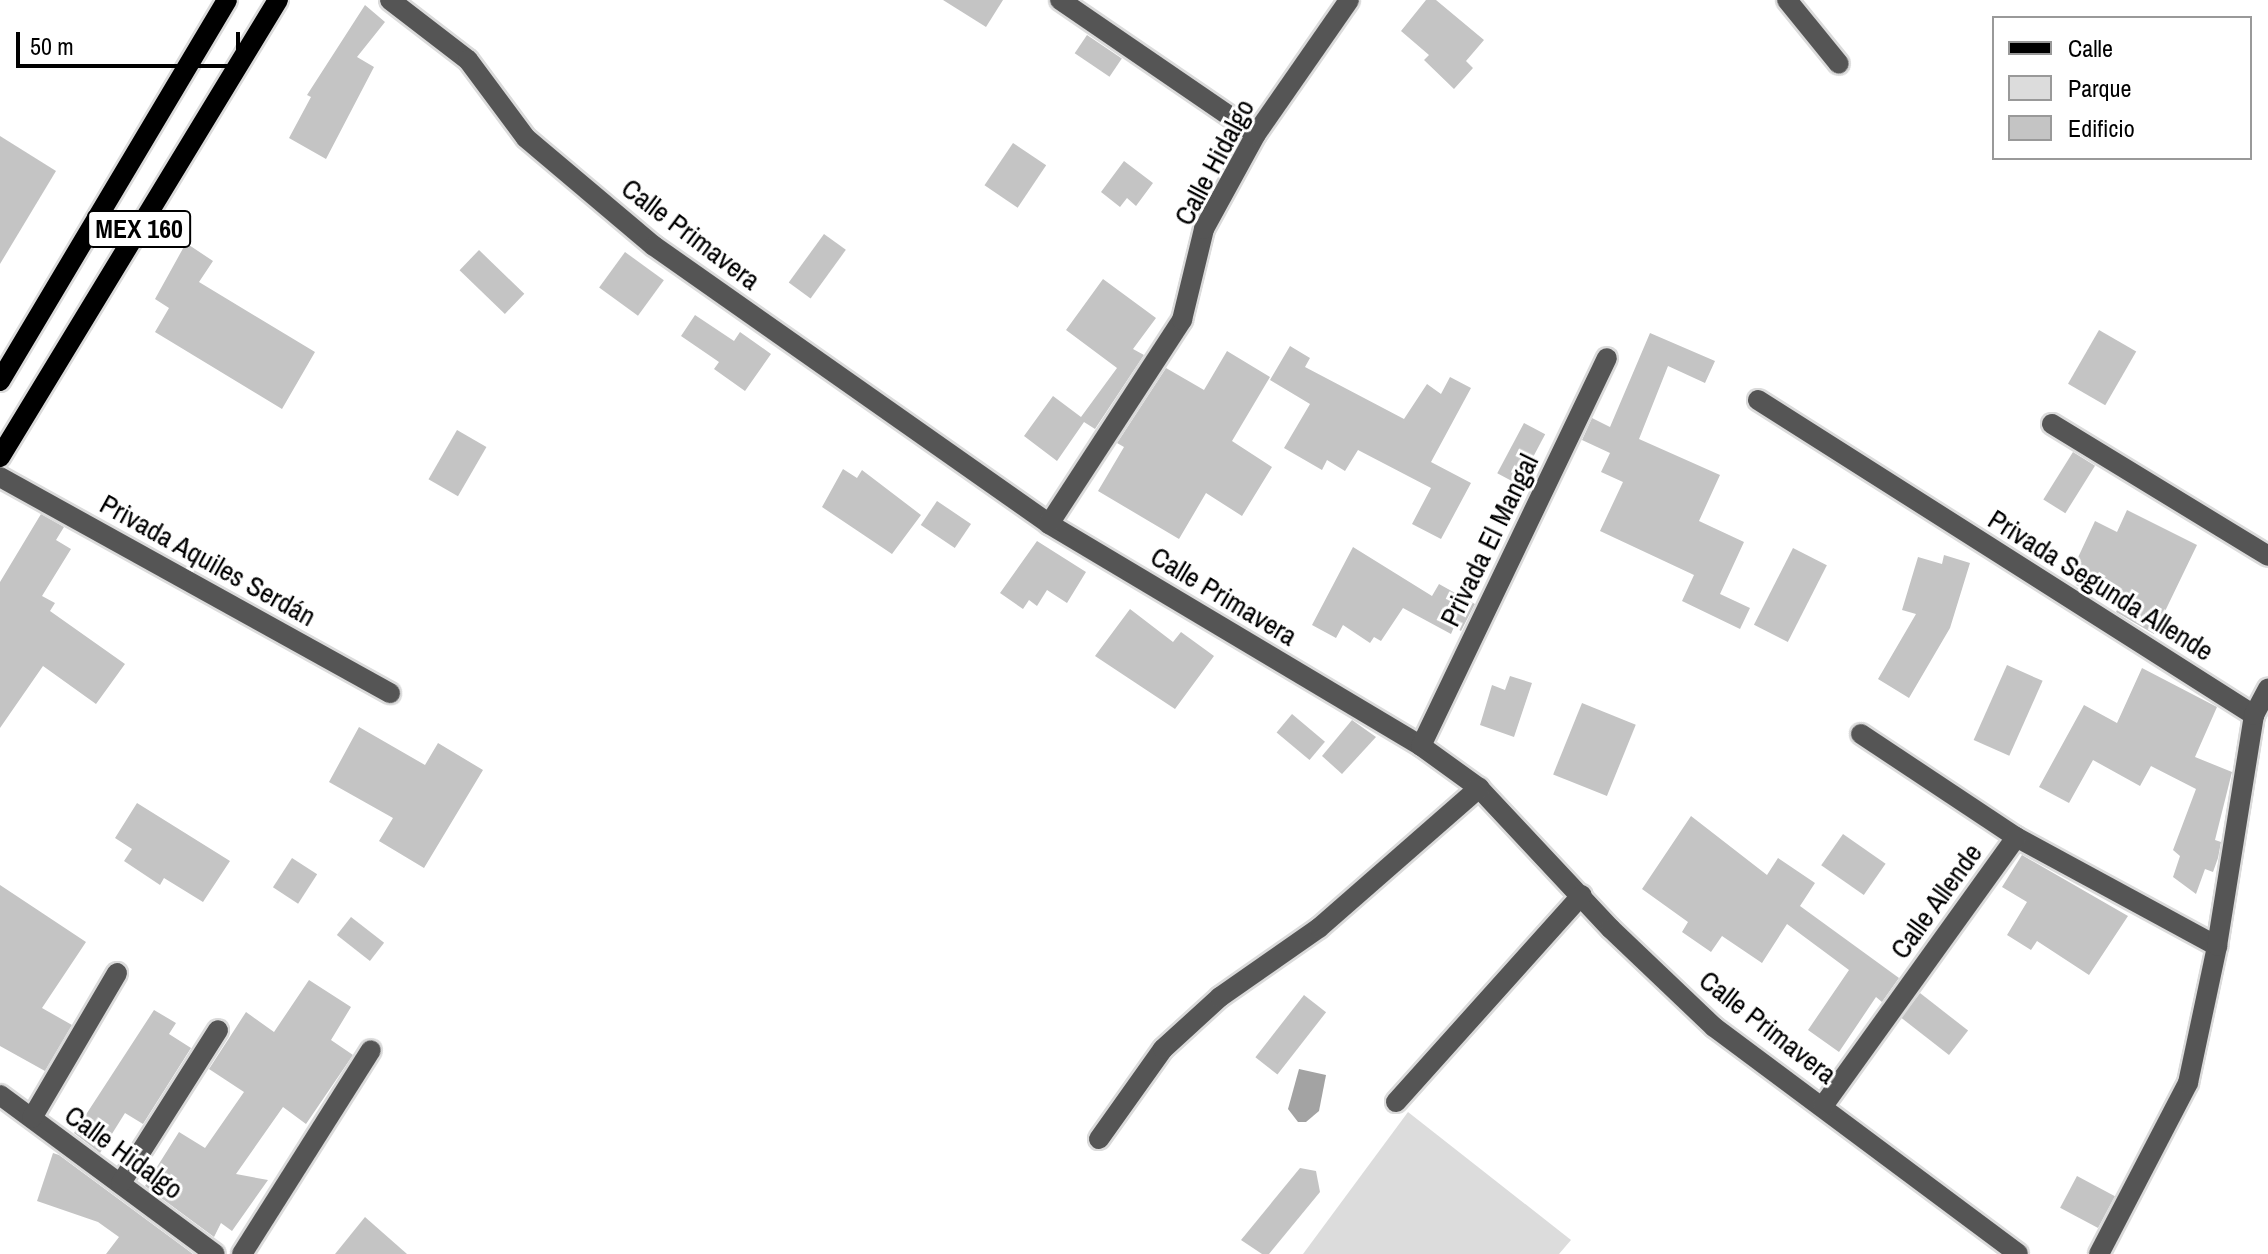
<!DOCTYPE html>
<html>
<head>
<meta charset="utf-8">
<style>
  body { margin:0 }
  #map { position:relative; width:2268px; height:1254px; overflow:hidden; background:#fff; font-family:"Archivo Narrow",sans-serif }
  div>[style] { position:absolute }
  .green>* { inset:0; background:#dcdcdc }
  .water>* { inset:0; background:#a3a3a3 }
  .building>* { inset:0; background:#c4c4c4; transform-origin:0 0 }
  .roads { filter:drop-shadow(2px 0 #dbdbdb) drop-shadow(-2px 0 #dbdbdb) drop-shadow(0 2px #dbdbdb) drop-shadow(0 -2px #dbdbdb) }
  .minor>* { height:20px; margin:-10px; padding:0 10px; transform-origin:10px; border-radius:10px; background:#555 }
  .major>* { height:20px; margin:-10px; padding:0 10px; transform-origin:10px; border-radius:10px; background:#000 }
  span { translate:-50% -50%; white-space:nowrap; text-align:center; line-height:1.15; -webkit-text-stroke:6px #fff; paint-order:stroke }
  .shield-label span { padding:2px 6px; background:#fff; border:2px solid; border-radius:6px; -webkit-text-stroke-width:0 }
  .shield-label { font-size:26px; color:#000; font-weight:700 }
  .street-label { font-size:28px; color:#000 }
  .legend { position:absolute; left:1992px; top:16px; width:260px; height:144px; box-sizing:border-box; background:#fff; border:2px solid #999; margin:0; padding:10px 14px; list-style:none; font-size:24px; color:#000 }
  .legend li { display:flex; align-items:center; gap:16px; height:40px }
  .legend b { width:40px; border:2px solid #999 }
  .scale { position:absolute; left:16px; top:32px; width:224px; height:36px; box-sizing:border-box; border:4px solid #000; border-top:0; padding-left:10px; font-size:24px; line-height:28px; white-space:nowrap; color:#000; -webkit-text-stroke:6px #fff; paint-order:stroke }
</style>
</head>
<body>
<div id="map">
  <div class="green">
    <div style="clip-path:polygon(1408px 1112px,1571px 1240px,1559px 1254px,1303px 1254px)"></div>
  </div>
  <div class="water">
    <div style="clip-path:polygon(1299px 1069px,1326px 1075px,1319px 1111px,1306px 1122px,1298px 1122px,1288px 1109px)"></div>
  </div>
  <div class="building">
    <div style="clip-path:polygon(943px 0,1003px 0,986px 27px)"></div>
    <div style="clip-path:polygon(1426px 0,1436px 0,1484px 40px,1466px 61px,1473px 68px,1454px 89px,1424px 60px,1429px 55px,1401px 31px)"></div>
    <div style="clip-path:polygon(365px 5px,385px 22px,357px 57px,374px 67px,326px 159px,289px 138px,311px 97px,307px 95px)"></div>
    <div style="left:1087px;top:35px;width:42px;height:22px;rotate:34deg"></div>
    <div style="clip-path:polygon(0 136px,56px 171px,0 264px)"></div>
    <div style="left:1013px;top:143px;width:40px;height:51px;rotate:34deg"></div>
    <div style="clip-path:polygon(1124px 161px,1153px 183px,1136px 206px,1127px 198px,1120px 207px,1101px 192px)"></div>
    <div style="left:824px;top:234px;width:27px;height:60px;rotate:36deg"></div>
    <div style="clip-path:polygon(186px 243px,213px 261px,199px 282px,315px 352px,282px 409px,155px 332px,169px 308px,155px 299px)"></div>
    <div style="left:479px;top:250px;width:63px;height:28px;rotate:44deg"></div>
    <div style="left:625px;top:252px;width:48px;height:44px;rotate:36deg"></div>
    <div style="clip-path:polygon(1103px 279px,1156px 318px,1133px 349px,1144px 355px,1095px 429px,1084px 422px,1057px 461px,1024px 436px,1053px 396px,1081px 417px,1117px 368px,1066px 330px)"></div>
    <div style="clip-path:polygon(695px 315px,734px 341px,740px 332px,771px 354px,745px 391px,714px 369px,719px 362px,681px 336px)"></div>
    <div style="left:2099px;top:330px;width:43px;height:62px;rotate:30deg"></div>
    <div style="clip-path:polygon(1650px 333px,1715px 361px,1705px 383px,1668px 366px,1639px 439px,1720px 475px,1699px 521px,1744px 542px,1720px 594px,1750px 608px,1740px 629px,1682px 601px,1694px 575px,1600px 531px,1623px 482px,1601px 472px,1610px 453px,1582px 440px,1592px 418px,1610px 427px)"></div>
    <div style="clip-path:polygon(1290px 346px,1310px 358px,1305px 367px,1404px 419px,1427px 384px,1441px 394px,1450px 377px,1471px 388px,1431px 462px,1471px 483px,1441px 539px,1412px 524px,1431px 488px,1358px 450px,1345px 471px,1327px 460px,1322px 470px,1284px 448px,1310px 404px,1270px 380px)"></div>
    <div style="clip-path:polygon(1227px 351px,1270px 377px,1232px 441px,1272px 467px,1242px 516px,1206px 493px,1179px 539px,1098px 491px,1124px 447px,1117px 443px,1166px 368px,1204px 390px)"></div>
    <div style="left:1524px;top:423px;width:24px;height:57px;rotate:28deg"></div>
    <div style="left:457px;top:430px;width:34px;height:57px;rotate:30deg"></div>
    <div style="left:2073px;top:452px;width:26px;height:56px;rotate:32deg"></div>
    <div style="clip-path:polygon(843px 469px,857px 478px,862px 470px,921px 515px,892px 554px,822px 507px)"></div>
    <div style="left:937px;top:501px;width:41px;height:29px;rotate:34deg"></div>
    <div style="clip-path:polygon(2127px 510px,2197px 545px,2154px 634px,2116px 612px,2119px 606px,2076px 585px,2083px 570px,2074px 566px,2095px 521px,2117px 532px)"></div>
    <div style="clip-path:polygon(41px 514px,64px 527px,56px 540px,71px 549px,42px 596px,55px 603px,50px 611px,125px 664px,96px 704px,43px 666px,0 728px,0 582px)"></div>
    <div style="clip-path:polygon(1037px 541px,1086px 572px,1067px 603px,1047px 590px,1037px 606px,1029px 600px,1023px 609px,1000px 593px)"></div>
    <div style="clip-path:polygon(1353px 547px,1432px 596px,1439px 584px,1475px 604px,1461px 631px,1454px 627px,1451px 634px,1403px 608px,1381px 641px,1374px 637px,1370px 643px,1343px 625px,1336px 638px,1312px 625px)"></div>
    <div style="left:1793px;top:548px;width:38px;height:86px;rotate:27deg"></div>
    <div style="clip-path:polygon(1944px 555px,1970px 563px,1950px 628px,1909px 698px,1878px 679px,1916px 614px,1902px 610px,1918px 557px,1942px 564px)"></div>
    <div style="clip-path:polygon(1130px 609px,1173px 642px,1181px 632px,1214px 656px,1175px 709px,1095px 656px)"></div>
    <div style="left:2007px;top:665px;width:39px;height:82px;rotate:24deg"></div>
    <div style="clip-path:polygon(2142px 668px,2217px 707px,2195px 757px,2232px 772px,2215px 840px,2221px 842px,2218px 858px,2213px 872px,2205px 869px,2196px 894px,2173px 877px,2180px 856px,2173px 850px,2196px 789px,2151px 766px,2140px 786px,2093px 760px,2069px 803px,2039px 787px,2084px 705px,2117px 723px)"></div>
    <div style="clip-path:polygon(1510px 676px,1532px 683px,1514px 737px,1480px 725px,1492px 685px,1505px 690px)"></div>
    <div style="left:1582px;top:703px;width:58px;height:77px;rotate:22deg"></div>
    <div style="left:1292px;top:714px;width:43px;height:24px;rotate:40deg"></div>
    <div style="clip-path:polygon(1352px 720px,1376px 737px,1342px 774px,1322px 756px)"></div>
    <div style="clip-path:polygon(359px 727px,425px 765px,438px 743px,483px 770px,424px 868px,379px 841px,393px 818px,329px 782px)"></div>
    <div style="clip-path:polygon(137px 803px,230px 861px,203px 902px,164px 878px,160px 885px,124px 861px,132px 849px,115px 838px)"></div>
    <div style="clip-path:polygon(1691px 816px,1767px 875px,1778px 858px,1815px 883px,1800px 906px,1899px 978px,1882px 1002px,1876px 997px,1839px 1052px,1808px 1030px,1849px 970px,1787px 924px,1762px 963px,1722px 936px,1711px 952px,1682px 932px,1688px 922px,1642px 889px)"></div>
    <div style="left:1843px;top:834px;width:52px;height:38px;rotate:35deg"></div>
    <div style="clip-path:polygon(2022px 855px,2128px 916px,2089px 975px,2037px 941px,2031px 950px,2007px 935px,2027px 902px,2002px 887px)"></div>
    <div style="left:292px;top:858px;width:30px;height:35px;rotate:33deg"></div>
    <div style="clip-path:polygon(0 885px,86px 942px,42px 1008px,72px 1025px,45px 1071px,0 1046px)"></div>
    <div style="left:351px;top:917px;width:42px;height:23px;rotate:38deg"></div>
    <div style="clip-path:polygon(309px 980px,351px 1007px,331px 1040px,353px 1055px,306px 1124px,283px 1107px,236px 1174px,268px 1180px,232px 1231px,221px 1223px,214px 1237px,145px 1186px,179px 1132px,205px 1148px,244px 1092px,209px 1069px,246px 1012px,274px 1032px)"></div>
    <div style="left:1920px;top:993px;width:61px;height:31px;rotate:38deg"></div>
    <div style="left:1304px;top:995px;width:28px;height:79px;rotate:38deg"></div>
    <div style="clip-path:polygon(154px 1010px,176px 1023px,169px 1034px,191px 1048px,143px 1124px,125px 1113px,100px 1153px,74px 1133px)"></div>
    <div style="clip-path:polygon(53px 1153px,59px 1155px,193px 1254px,106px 1254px,119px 1237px,98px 1222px,37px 1201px)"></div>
    <div style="clip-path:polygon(1300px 1168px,1316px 1171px,1320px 1192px,1269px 1254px,1262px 1254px,1241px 1240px)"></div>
    <div style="left:2077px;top:1176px;width:43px;height:36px;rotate:28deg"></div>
    <div style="clip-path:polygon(365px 1217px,407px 1254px,335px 1254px)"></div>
  </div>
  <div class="roads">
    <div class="minor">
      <div style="left:390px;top:0;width:98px;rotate:37.6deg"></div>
      <div style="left:468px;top:60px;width:97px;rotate:53.4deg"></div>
      <div style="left:526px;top:138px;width:167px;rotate:40.2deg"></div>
      <div style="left:654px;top:246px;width:483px;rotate:35.1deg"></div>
      <div style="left:1049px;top:524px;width:433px;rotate:30.8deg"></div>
      <div style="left:1421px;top:746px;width:72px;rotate:35.9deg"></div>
      <div style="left:1479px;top:788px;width:193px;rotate:46.9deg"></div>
      <div style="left:1611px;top:929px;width:142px;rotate:43.6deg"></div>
      <div style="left:1714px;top:1027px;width:379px;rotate:36.7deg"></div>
      <div style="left:1060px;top:0;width:237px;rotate:34.4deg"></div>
      <div style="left:1787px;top:0;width:82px;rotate:50.9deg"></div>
      <div style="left:1758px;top:400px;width:588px;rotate:32.42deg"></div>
      <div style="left:2052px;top:424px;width:253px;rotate:31.4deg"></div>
      <div style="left:0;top:477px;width:446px;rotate:29deg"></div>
      <div style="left:1049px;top:524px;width:244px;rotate:-56.9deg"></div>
      <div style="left:1182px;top:320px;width:94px;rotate:-76.4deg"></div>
      <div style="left:1204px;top:229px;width:108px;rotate:-61.3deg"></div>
      <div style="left:1256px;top:134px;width:163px;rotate:-55.2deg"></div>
      <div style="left:1861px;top:734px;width:186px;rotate:33.6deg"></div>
      <div style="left:2016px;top:837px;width:229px;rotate:28.5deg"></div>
      <div style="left:1421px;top:746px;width:430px;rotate:-64.4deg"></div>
      <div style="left:0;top:1095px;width:267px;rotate:36.5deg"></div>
      <div style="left:1396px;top:1102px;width:278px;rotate:-48.1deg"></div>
      <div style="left:1823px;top:1106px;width:331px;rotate:-54.3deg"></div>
      <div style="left:32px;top:1118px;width:168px;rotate:-59.6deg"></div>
      <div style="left:1099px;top:1139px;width:110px;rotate:-54.6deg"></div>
      <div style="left:1163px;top:1049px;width:77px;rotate:-42.4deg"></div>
      <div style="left:1220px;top:997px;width:121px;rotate:-34.9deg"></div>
      <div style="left:1319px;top:928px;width:213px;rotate:-41.2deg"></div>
      <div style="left:121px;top:1183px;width:181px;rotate:-57.6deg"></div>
      <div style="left:242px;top:1254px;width:241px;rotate:-57.7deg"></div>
      <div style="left:2099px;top:1254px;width:193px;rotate:-62.5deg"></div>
      <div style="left:2188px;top:1083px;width:140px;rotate:-78deg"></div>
      <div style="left:2217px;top:946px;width:234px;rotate:-80.9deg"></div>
      <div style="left:2254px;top:715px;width:30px;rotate:-62deg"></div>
    </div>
    <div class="major">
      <div style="left:0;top:381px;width:443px;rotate:-59.2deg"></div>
      <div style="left:0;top:457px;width:535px;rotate:-58.69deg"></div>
    </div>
  </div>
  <div class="shield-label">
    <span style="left:139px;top:229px">MEX 160</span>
  </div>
  <div class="street-label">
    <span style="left:1214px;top:162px;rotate:-62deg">Calle Hidalgo</span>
    <span style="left:691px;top:234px;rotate:37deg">Calle Primavera</span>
    <span style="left:1489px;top:540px;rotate:-64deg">Privada El Mangal</span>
    <span style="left:208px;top:560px;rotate:29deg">Privada Aquiles Serdán</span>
    <span style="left:2101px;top:585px;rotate:32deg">Privada Segunda Allende</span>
    <span style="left:1224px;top:596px;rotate:31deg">Calle Primavera</span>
    <span style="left:1936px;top:901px;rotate:-54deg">Calle Allende</span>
    <span style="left:1768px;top:1027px;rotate:38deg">Calle Primavera</span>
    <span style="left:124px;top:1152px;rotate:36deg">Calle Hidalgo</span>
  </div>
  <ul class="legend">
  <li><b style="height:10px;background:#000"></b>Calle</li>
  <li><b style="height:22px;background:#dcdcdc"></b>Parque</li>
  <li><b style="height:22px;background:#c4c4c4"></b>Edificio</li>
  </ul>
  <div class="scale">50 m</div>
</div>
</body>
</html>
